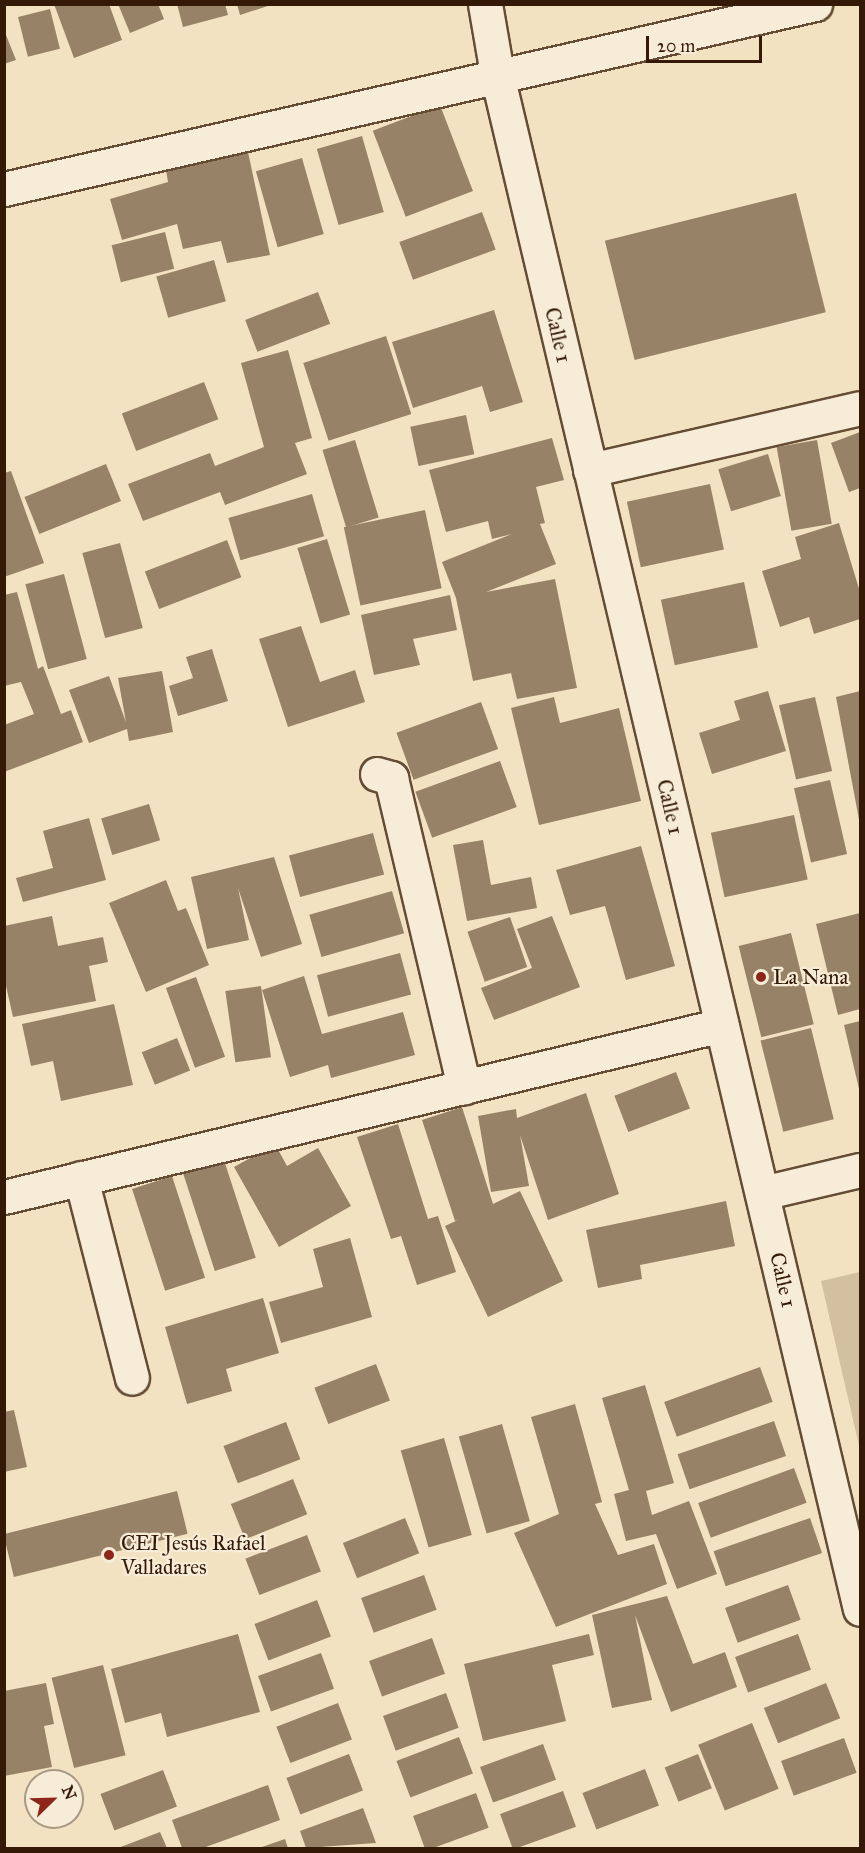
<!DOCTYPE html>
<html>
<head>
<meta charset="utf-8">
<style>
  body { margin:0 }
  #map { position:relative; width:865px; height:1853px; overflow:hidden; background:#f3e2c1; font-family:"IM FELL Great Primer",serif }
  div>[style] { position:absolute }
  .green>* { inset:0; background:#d3c0a1 }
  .building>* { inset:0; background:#978267; transform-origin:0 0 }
  .roads { filter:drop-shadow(2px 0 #644c35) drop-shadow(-2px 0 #644c35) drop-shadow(0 2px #644c35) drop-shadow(0 -2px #644c35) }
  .minor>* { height:33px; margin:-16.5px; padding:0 16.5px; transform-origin:16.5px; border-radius:16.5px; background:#f7ecd7 }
  .dots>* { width:16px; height:16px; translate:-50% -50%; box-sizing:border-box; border:3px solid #f7ecd7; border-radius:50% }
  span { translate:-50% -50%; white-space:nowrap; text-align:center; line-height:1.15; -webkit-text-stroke:4.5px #f7ecd7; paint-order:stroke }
  .street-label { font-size:21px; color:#341a06 }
  .poi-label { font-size:21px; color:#341a06 }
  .left { translate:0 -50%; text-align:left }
  .frame { position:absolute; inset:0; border:6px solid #341a06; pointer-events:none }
  .north { position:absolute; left:24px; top:1769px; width:60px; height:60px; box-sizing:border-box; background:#f7ecd7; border:2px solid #a99883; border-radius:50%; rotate:67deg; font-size:16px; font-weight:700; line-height:24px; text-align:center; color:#341a06 }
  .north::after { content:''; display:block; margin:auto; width:21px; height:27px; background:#8f2418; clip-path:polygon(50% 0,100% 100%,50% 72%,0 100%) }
  .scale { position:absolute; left:646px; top:36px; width:116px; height:27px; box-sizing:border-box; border:3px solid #341a06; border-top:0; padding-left:8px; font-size:18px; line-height:21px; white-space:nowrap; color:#341a06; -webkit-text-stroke:4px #f7ecd7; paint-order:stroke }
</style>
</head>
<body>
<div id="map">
  <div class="green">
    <div style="clip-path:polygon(860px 1272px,860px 1450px,821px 1281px)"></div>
  </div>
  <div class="building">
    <div style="clip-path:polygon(54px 4px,109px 4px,122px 40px,74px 58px)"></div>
    <div style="clip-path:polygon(118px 4px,158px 4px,164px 19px,130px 33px)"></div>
    <div style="clip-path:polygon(177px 4px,225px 4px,228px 15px,183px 27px)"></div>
    <div style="clip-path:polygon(237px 4px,271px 4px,271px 5px,240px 15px)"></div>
    <div style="left:50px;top:9px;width:41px;height:33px;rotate:76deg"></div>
    <div style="clip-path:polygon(4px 30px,16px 60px,4px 64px)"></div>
    <div style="left:440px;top:105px;width:92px;height:72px;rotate:69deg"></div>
    <div style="left:362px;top:136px;width:79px;height:47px;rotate:74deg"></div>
    <div style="clip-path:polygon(248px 152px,270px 255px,227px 263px,221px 241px,183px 249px,177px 224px,122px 240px,110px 199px,168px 182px,166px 170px)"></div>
    <div style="left:302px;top:158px;width:79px;height:48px;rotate:74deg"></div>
    <div style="left:796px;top:193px;width:123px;height:197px;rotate:76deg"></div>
    <div style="left:482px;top:212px;width:40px;height:88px;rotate:70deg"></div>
    <div style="left:165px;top:232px;width:38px;height:55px;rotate:76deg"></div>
    <div style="left:214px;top:260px;width:43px;height:60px;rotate:74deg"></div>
    <div style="left:318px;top:292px;width:34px;height:78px;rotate:69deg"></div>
    <div style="clip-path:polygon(494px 310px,523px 402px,490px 412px,482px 386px,413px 408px,392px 342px)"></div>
    <div style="left:386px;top:336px;width:82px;height:87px;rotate:72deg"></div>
    <div style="clip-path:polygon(288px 350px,312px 438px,295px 443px,307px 474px,225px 505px,220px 492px,143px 521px,128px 484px,210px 453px,215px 466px,264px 447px,241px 363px)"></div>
    <div style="left:204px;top:382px;width:40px;height:88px;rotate:69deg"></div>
    <div style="left:466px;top:415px;width:40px;height:57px;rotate:78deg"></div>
    <div style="clip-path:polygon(860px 432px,860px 488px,849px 492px,831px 443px)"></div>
    <div style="clip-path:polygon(552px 438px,564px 480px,536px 487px,545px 523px,540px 524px,556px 564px,486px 592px,555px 579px,577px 688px,517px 699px,511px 673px,473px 681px,456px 598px,442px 562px,512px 534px,492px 539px,488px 521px,446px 532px,429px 470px)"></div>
    <div style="left:355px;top:440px;width:81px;height:34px;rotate:73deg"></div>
    <div style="left:817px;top:440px;width:85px;height:41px;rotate:80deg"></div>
    <div style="left:768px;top:454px;width:44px;height:52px;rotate:73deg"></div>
    <div style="left:106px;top:464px;width:40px;height:88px;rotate:68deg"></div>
    <div style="clip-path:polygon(11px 471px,44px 563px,4px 577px,4px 473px)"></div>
    <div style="left:710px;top:484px;width:67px;height:85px;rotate:78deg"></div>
    <div style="left:312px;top:494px;width:44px;height:87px;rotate:74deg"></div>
    <div style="left:425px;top:510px;width:80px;height:83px;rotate:78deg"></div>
    <div style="clip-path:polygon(839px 523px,860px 592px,860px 619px,814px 634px,809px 617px,780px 627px,762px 571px,801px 559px,795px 537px)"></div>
    <div style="left:327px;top:539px;width:79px;height:31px;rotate:73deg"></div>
    <div style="left:227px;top:540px;width:40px;height:88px;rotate:69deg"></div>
    <div style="left:120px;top:543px;width:88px;height:39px;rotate:75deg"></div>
    <div style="left:64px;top:574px;width:88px;height:40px;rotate:75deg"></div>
    <div style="left:744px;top:582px;width:67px;height:85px;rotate:78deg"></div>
    <div style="clip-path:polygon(17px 592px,38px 669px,43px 666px,61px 714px,71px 710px,83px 742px,4px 772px,4px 725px,34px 714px,21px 682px,4px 686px,4px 595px)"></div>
    <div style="clip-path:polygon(450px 595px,457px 630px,413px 639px,420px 665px,374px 675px,361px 615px)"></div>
    <div style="clip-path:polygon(301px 626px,320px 682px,355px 670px,365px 702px,288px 727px,259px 639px)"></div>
    <div style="clip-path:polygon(212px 649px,228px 701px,178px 716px,169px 686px,193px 678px,186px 657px)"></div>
    <div style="clip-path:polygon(162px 671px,173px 732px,129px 741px,127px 729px,89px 743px,69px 690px,109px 676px,126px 722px,118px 678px)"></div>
    <div style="clip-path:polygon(768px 691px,786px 751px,712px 774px,699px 733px,740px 720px,734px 701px)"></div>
    <div style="clip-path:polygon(860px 691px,860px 825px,836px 697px)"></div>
    <div style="clip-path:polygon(554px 697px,560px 723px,619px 708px,641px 801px,539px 825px,511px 708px)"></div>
    <div style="left:815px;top:697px;width:76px;height:37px;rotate:77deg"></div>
    <div style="left:481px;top:702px;width:50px;height:90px;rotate:70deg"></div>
    <div style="left:500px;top:761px;width:49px;height:90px;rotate:70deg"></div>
    <div style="left:830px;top:780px;width:76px;height:37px;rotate:77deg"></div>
    <div style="left:149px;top:804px;width:38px;height:50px;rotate:73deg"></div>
    <div style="left:794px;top:815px;width:66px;height:85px;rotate:78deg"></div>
    <div style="clip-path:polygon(89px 818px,106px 880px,23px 902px,16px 878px,53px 868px,43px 831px)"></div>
    <div style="left:373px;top:833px;width:43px;height:87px;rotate:75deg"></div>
    <div style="clip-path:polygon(483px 840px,491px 885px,531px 877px,537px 908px,467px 921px,453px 845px)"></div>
    <div style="clip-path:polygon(641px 846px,675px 966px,626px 980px,605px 906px,570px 915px,556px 870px)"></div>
    <div style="clip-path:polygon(274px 857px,302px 944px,261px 957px,238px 888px,249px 940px,207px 949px,191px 877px)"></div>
    <div style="clip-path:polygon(166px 880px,178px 911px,186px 908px,209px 965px,146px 992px,109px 903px)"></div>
    <div style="left:392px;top:891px;width:44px;height:86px;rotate:74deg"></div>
    <div style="clip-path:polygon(860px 913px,860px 1009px,838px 1015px,816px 924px)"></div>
    <div style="clip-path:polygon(52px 916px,58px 946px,103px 937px,108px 962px,89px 966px,96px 1001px,13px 1017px,4px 977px,4px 926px)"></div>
    <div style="clip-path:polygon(552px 916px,580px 987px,494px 1020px,481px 988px,532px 968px,517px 929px)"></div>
    <div style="left:510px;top:917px;width:53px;height:45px;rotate:71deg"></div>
    <div style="left:791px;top:933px;width:94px;height:54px;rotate:76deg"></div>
    <div style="left:400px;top:953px;width:43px;height:86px;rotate:75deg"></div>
    <div style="clip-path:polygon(304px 976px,322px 1034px,403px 1012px,415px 1055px,331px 1078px,328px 1065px,290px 1077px,262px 990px)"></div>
    <div style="left:196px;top:977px;width:85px;height:32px;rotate:70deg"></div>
    <div style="left:261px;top:986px;width:72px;height:36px;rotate:82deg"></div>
    <div style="clip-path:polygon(114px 1004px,133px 1085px,61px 1101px,53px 1061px,31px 1066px,22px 1024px)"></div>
    <div style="clip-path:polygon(860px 1021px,860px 1093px,844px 1025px)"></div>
    <div style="left:811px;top:1028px;width:94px;height:52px;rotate:76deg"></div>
    <div style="left:177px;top:1038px;width:35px;height:38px;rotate:68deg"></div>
    <div style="left:676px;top:1072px;width:39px;height:66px;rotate:69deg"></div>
    <div style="clip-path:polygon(586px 1093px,619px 1194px,548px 1220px,520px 1135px,529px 1186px,491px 1192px,478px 1116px,516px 1109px,517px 1118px)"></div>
    <div style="clip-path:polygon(462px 1107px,493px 1204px,520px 1191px,563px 1281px,488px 1317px,445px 1226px,460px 1219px,455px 1221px,422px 1120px)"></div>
    <div style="clip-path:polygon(398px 1124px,428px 1219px,438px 1216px,456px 1272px,417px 1285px,401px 1236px,391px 1239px,357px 1137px)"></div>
    <div style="clip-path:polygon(275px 1144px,287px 1166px,318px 1148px,351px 1206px,279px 1247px,234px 1167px)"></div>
    <div style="left:223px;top:1157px;width:106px;height:43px;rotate:72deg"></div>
    <div style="left:172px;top:1176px;width:107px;height:42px;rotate:72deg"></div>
    <div style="clip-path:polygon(726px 1201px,735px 1246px,640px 1265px,642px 1279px,598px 1288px,586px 1230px)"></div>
    <div style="clip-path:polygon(350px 1238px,372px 1317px,281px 1343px,269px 1302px,323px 1287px,313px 1249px)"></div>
    <div style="clip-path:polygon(263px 1298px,279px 1353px,226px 1369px,232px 1391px,187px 1404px,165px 1327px)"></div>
    <div style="left:376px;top:1364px;width:39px;height:66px;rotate:69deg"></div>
    <div style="left:760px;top:1367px;width:37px;height:102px;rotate:70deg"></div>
    <div style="clip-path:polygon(645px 1385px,674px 1483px,646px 1491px,652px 1515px,689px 1501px,717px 1574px,677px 1589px,656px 1534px,626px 1541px,614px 1494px,629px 1490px,602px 1398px)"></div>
    <div style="clip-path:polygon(575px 1404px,602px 1502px,595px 1504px,618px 1555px,654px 1544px,667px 1584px,556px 1627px,514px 1533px,559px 1514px,531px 1417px)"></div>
    <div style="clip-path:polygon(14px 1410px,27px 1467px,4px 1472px,4px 1412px)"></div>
    <div style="left:774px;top:1421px;width:37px;height:102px;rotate:71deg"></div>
    <div style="left:286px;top:1422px;width:40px;height:67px;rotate:69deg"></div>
    <div style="left:502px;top:1424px;width:101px;height:45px;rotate:74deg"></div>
    <div style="left:444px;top:1438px;width:101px;height:45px;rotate:74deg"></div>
    <div style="left:794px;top:1468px;width:37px;height:102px;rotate:70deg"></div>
    <div style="left:293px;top:1479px;width:38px;height:67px;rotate:68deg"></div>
    <div style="left:177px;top:1491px;width:44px;height:179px;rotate:76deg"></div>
    <div style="left:405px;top:1518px;width:38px;height:67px;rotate:68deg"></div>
    <div style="left:810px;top:1518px;width:37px;height:102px;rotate:71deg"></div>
    <div style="left:307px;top:1535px;width:39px;height:66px;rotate:69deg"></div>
    <div style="left:424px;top:1575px;width:37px;height:67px;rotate:70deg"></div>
    <div style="left:788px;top:1585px;width:37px;height:67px;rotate:70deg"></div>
    <div style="clip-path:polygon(667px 1596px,693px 1664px,725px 1652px,737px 1687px,671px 1712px,635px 1615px,652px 1700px,612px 1708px,592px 1615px)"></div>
    <div style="left:317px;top:1600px;width:39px;height:67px;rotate:69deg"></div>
    <div style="clip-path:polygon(238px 1634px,260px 1712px,167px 1737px,161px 1713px,125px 1723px,111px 1669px)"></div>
    <div style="clip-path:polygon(589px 1634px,594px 1655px,552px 1665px,566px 1721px,483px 1741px,464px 1664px)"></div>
    <div style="left:798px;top:1634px;width:38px;height:67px;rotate:70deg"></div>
    <div style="left:432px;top:1638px;width:38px;height:67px;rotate:70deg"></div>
    <div style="left:321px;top:1653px;width:38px;height:67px;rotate:70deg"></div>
    <div style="left:103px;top:1665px;width:93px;height:53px;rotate:76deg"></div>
    <div style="clip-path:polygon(46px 1683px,54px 1724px,44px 1726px,52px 1767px,4px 1776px,4px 1691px)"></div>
    <div style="left:826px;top:1683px;width:38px;height:67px;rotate:68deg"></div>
    <div style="left:446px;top:1693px;width:37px;height:67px;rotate:70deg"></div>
    <div style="left:338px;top:1703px;width:39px;height:66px;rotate:69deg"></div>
    <div style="left:752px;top:1723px;width:71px;height:58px;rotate:68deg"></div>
    <div style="left:459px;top:1737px;width:39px;height:67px;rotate:69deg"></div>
    <div style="left:844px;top:1738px;width:37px;height:67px;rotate:70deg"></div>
    <div style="left:543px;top:1744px;width:38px;height:67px;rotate:70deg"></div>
    <div style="left:349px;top:1754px;width:39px;height:67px;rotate:69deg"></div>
    <div style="left:698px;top:1754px;width:37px;height:36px;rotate:68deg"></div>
    <div style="left:645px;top:1769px;width:39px;height:67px;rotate:69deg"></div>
    <div style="left:163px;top:1770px;width:39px;height:67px;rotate:69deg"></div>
    <div style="clip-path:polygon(268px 1785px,280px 1820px,203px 1848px,182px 1848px,172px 1820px)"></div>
    <div style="left:563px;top:1791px;width:38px;height:67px;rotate:70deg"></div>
    <div style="left:476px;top:1793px;width:37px;height:67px;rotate:70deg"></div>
    <div style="clip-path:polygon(363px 1808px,376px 1843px,306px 1848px,300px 1831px)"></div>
    <div style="clip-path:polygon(160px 1832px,167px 1848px,118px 1848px)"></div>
    <div style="clip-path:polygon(285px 1839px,288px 1848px,259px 1848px)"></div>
  </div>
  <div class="roads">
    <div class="minor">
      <div style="left:485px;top:4px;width:76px;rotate:80.2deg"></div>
      <div style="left:498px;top:79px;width:1572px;rotate:76.69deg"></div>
      <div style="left:4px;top:189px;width:832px;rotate:-12.85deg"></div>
      <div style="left:590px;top:470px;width:277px;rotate:-12.9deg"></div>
      <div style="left:377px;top:774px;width:15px;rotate:16deg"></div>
      <div style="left:391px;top:778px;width:318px;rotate:76.7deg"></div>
      <div style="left:81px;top:1178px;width:206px;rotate:75.7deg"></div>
      <div style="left:762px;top:1193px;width:101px;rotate:-13.2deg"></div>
      <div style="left:4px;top:1197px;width:738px;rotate:-13.47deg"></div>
    </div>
  </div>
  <div class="dots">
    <div style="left:761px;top:977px;background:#8f2418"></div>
    <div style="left:109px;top:1555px;background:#8f2418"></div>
  </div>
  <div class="street-label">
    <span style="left:558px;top:335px;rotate:77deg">Calle 1</span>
    <span style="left:670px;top:807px;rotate:77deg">Calle 1</span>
    <span style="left:783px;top:1280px;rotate:77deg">Calle 1</span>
  </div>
  <div class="poi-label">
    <span class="left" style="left:773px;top:977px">La Nana</span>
    <span class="left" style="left:121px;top:1555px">CEI Jesús Rafael<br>Valladares</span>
  </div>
  <div class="frame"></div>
  <div class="north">N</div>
  <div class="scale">20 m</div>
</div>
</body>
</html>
